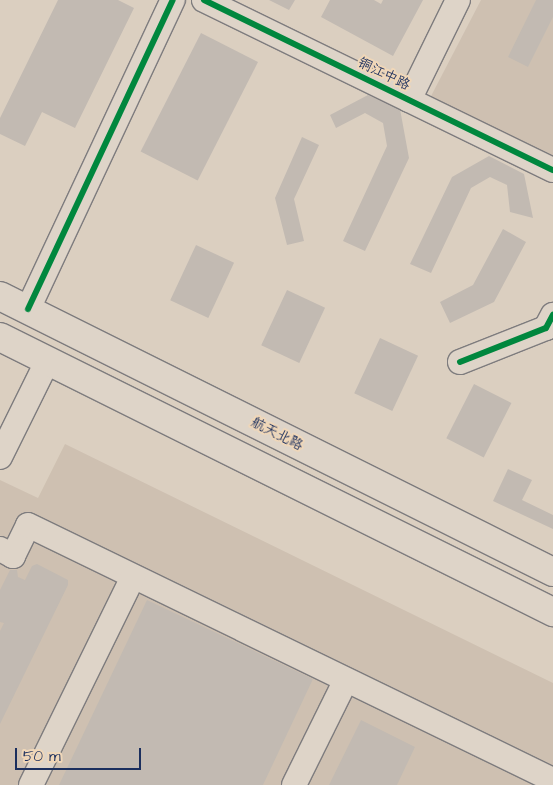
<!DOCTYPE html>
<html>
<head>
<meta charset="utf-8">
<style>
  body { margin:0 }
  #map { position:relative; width:553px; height:785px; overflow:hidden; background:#dbcfc0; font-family:"Architects Daughter","LXGW WenKai TC",sans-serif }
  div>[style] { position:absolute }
  .built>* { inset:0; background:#cec0b1 }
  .building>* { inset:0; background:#c2bab2; transform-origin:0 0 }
  .roads { filter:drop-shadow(1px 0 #7e7c7e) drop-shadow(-1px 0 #7e7c7e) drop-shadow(0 1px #7e7c7e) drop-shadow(0 -1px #7e7c7e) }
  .minor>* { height:24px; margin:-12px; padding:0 12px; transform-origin:12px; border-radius:12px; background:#ded4c8 }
  .major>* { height:28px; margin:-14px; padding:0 14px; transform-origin:14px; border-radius:14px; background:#ded4c8 }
  .cycleway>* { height:6px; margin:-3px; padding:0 3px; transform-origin:3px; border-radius:3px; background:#00873e }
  span { translate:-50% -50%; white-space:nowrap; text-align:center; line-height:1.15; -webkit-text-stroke:4px #f0d7b8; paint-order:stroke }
  .street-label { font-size:14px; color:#1b2f5e }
  .scale { position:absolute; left:15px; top:748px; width:126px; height:22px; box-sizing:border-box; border:2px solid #1b2f5e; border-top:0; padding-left:6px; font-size:15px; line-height:18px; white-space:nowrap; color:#1b2f5e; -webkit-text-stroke:4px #f0d7b8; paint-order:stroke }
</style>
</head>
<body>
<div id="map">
  <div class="built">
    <div style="clip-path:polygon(481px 0,553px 0,553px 165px,429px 100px)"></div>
    <div style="clip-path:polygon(65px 444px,553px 683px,553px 785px,0 785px,0 480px,38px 498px)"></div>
  </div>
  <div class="building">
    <div style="clip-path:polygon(58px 0,118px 0,134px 8px,75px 128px,42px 112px,25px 146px,0 134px,0 118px)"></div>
    <div style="clip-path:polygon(269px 0,295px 0,289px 10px)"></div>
    <div style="clip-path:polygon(330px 0,374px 0,381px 4px,383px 0,423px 0,393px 56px,321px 17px)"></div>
    <div style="clip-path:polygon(536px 0,553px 0,553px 17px,528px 67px,508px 57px)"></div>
    <div style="left:201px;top:33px;width:64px;height:133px;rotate:27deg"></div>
    <div style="clip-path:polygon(368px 95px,400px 109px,409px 158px,365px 251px,343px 241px,387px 146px,383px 123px,365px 113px,336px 128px,330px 115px)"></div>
    <div style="clip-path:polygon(302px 137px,319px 145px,294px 199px,304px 241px,287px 245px,275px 198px)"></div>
    <div style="clip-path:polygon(489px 156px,524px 174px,533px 218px,510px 212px,507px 185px,490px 177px,471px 188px,431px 273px,410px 264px,452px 177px)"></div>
    <div style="clip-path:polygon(503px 229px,526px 242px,494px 302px,450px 323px,440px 302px,473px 285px)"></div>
    <div style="left:196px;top:245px;width:42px;height:61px;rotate:25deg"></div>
    <div style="left:287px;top:290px;width:42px;height:61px;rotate:25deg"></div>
    <div style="left:380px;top:338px;width:42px;height:61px;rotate:25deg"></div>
    <div style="left:474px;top:384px;width:42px;height:61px;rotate:27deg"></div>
    <div style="clip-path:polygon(508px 469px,532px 480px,522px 500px,553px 515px,553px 529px,493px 501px)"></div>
    <div style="clip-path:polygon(37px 564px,68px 580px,68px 585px,0 724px,0 631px,4px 623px,0 622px,0 590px,10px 570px,17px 570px,18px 577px,25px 580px,32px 566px)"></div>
    <div style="clip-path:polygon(147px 600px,313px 679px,263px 785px,59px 785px)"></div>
    <div style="clip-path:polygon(361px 720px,415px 747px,397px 785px,329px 785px)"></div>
  </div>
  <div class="roads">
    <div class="minor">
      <div style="left:204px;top:0;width:388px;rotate:26deg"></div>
      <div style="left:409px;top:100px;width:111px;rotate:-63.9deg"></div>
      <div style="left:28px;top:309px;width:341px;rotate:-64.9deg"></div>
      <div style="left:460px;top:362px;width:92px;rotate:-21.6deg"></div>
      <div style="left:546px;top:328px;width:15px;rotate:-62deg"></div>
      <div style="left:0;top:457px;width:108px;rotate:-63.7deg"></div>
      <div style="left:0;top:549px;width:15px;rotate:28deg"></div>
      <div style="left:13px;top:556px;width:34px;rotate:-64deg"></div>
      <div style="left:28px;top:525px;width:584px;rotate:25.91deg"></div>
      <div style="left:31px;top:785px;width:232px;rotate:-63.9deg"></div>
      <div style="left:294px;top:785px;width:117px;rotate:-63.7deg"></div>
    </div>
    <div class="major">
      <div style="left:0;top:296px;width:618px;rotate:26.52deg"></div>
      <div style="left:0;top:337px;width:618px;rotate:26.44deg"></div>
    </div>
  </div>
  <div class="cycleway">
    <div style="left:204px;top:0;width:388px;rotate:26deg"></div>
    <div style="left:28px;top:309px;width:341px;rotate:-64.9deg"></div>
    <div style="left:460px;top:362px;width:92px;rotate:-21.6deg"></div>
    <div style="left:546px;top:328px;width:15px;rotate:-62deg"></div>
  </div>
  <div class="street-label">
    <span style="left:384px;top:74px;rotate:26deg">铜江中路</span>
    <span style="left:277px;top:434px;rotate:27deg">航天北路</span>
  </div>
  <div class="scale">50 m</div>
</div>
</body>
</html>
